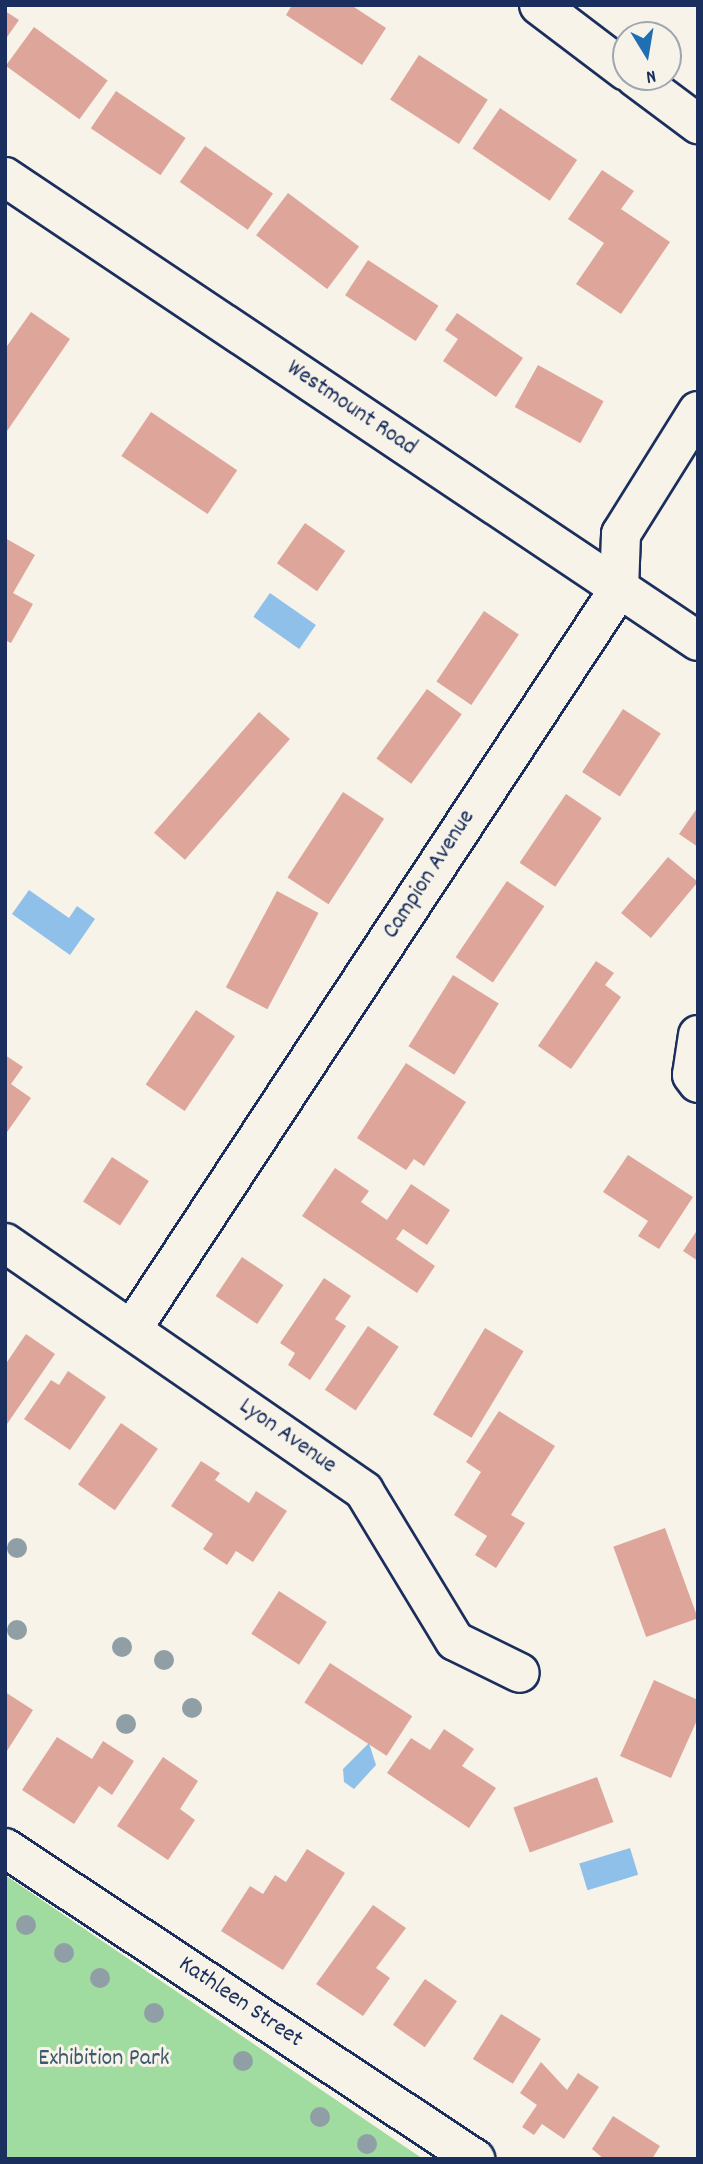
<!DOCTYPE html>
<html>
<head>
<meta charset="utf-8">
<style>
  body { margin:0 }
  #map { position:relative; width:703px; height:2164px; overflow:hidden; background:#f7f3e8; font-family:Dekko,sans-serif }
  div>[style] { position:absolute }
  .green>* { inset:0; background:#a0dba0 }
  .water>* { inset:0; background:#8ec0ea; transform-origin:0 0 }
  .building>* { inset:0; background:#dea59b; transform-origin:0 0 }
  .roads { filter:drop-shadow(2px 0 #1b2f5e) drop-shadow(-2px 0 #1b2f5e) drop-shadow(0 2px #1b2f5e) drop-shadow(0 -2px #1b2f5e) }
  .street>* { height:38px; margin:-19px; padding:0 19px; transform-origin:19px; border-radius:19px; background:#f7f3e8 }
  .secondary>* { height:38px; margin:-19px; padding:0 19px; transform-origin:19px; border-radius:19px; background:#f7f3e8 }
  .trees>* { width:20px; height:20px; margin:-10px; border-radius:50%; background:#909fa5 }
  span { translate:-50% -50%; white-space:nowrap; text-align:center; line-height:1.15; -webkit-text-stroke:6px #f7f3e8; paint-order:stroke }
  .street-label { font-size:24px; color:#1b2f5e }
  .park-label { font-size:24px; color:#3c5a6e }
  .frame { position:absolute; inset:0; border:7px solid #1b2f5e; pointer-events:none }
  .north { position:absolute; left:612px; top:21px; width:70px; height:70px; box-sizing:border-box; background:#f7f3e8; border:2px solid #9fa5b1; border-radius:50%; rotate:169deg; font-size:19px; font-weight:700; line-height:28px; text-align:center; color:#1b2f5e }
  .north::after { content:''; display:block; margin:auto; width:24px; height:32px; background:#1f6fb2; clip-path:polygon(50% 0,100% 100%,50% 72%,0 100%) }
</style>
</head>
<body>
<div id="map">
  <div class="green">
    <div style="clip-path:polygon(5px 1875px,423px 2159px,5px 2159px)"></div>
  </div>
  <div class="water">
    <div style="left:270px;top:593px;width:56px;height:29px;rotate:35deg"></div>
    <div style="clip-path:polygon(29px 890px,69px 918px,77px 906px,95px 919px,70px 955px,12px 914px)"></div>
    <div style="clip-path:polygon(369px 1743px,376px 1765px,354px 1789px,344px 1782px,343px 1769px)"></div>
    <div style="left:630px;top:1848px;width:28px;height:53px;rotate:73deg"></div>
  </div>
  <div class="building">
    <div style="clip-path:polygon(292px 5px,351px 5px,386px 28px,362px 65px,286px 15px)"></div>
    <div style="clip-path:polygon(5px 11px,19px 20px,5px 40px)"></div>
    <div style="left:34px;top:27px;width:91px;height:48px;rotate:36deg"></div>
    <div style="left:419px;top:55px;width:82px;height:53px;rotate:33deg"></div>
    <div style="left:116px;top:91px;width:84px;height:45px;rotate:34deg"></div>
    <div style="left:500px;top:108px;width:93px;height:49px;rotate:34deg"></div>
    <div style="left:205px;top:146px;width:83px;height:44px;rotate:35deg"></div>
    <div style="clip-path:polygon(602px 170px,634px 191px,621px 209px,670px 242px,621px 314px,576px 284px,604px 243px,568px 219px)"></div>
    <div style="left:288px;top:193px;width:89px;height:53px;rotate:37deg"></div>
    <div style="left:368px;top:260px;width:84px;height:42px;rotate:33deg"></div>
    <div style="clip-path:polygon(31px 312px,70px 339px,5px 434px,5px 349px)"></div>
    <div style="clip-path:polygon(457px 313px,523px 358px,496px 397px,443px 361px,458px 339px,445px 330px)"></div>
    <div style="left:538px;top:365px;width:75px;height:48px;rotate:29deg"></div>
    <div style="left:151px;top:412px;width:104px;height:53px;rotate:34deg"></div>
    <div style="left:305px;top:523px;width:49px;height:49px;rotate:35deg"></div>
    <div style="clip-path:polygon(5px 538px,35px 555px,13px 593px,33px 604px,11px 643px,5px 640px)"></div>
    <div style="left:484px;top:611px;width:42px;height:85px;rotate:34deg"></div>
    <div style="left:427px;top:689px;width:43px;height:86px;rotate:36deg"></div>
    <div style="left:623px;top:709px;width:45px;height:75px;rotate:33deg"></div>
    <div style="left:259px;top:712px;width:41px;height:160px;rotate:41deg"></div>
    <div style="left:343px;top:792px;width:49px;height:102px;rotate:33deg"></div>
    <div style="left:566px;top:794px;width:43px;height:83px;rotate:34deg"></div>
    <div style="clip-path:polygon(698px 807px,698px 847px,679px 834px)"></div>
    <div style="left:668px;top:857px;width:39px;height:73px;rotate:40deg"></div>
    <div style="left:507px;top:881px;width:45px;height:92px;rotate:34deg"></div>
    <div style="left:277px;top:891px;width:47px;height:109px;rotate:28deg"></div>
    <div style="clip-path:polygon(596px 961px,614px 973px,605px 985px,621px 997px,571px 1069px,538px 1046px)"></div>
    <div style="left:453px;top:975px;width:54px;height:84px;rotate:32deg"></div>
    <div style="left:196px;top:1010px;width:47px;height:90px;rotate:34deg"></div>
    <div style="clip-path:polygon(5px 1055px,23px 1067px,11px 1084px,31px 1098px,5px 1135px)"></div>
    <div style="clip-path:polygon(406px 1063px,466px 1102px,424px 1166px,414px 1159px,406px 1170px,357px 1138px)"></div>
    <div style="clip-path:polygon(628px 1155px,693px 1197px,659px 1249px,638px 1236px,648px 1221px,603px 1192px)"></div>
    <div style="left:112px;top:1157px;width:44px;height:53px;rotate:33deg"></div>
    <div style="clip-path:polygon(335px 1168px,369px 1191px,361px 1202px,387px 1220px,411px 1184px,450px 1210px,427px 1245px,403px 1229px,396px 1239px,435px 1266px,417px 1293px,302px 1216px)"></div>
    <div style="clip-path:polygon(698px 1229px,698px 1261px,683px 1251px)"></div>
    <div style="left:242px;top:1257px;width:50px;height:47px;rotate:34deg"></div>
    <div style="clip-path:polygon(324px 1278px,351px 1296px,335px 1319px,346px 1326px,310px 1380px,288px 1365px,295px 1353px,280px 1343px)"></div>
    <div style="left:368px;top:1326px;width:37px;height:77px;rotate:34deg"></div>
    <div style="left:485px;top:1328px;width:45px;height:101px;rotate:31deg"></div>
    <div style="clip-path:polygon(26px 1334px,55px 1354px,5px 1427px,5px 1365px)"></div>
    <div style="clip-path:polygon(68px 1371px,106px 1397px,70px 1450px,24px 1419px,51px 1380px,59px 1385px)"></div>
    <div style="clip-path:polygon(499px 1411px,555px 1446px,511px 1515px,525px 1523px,496px 1568px,475px 1555px,487px 1536px,454px 1515px,481px 1472px,466px 1462px)"></div>
    <div style="left:121px;top:1423px;width:45px;height:75px;rotate:35deg"></div>
    <div style="clip-path:polygon(201px 1461px,220px 1473px,215px 1480px,249px 1503px,256px 1491px,287px 1511px,253px 1562px,236px 1551px,227px 1565px,203px 1549px,213px 1534px,171px 1506px)"></div>
    <div style="left:665px;top:1528px;width:96px;height:55px;rotate:70deg"></div>
    <div style="left:279px;top:1591px;width:57px;height:51px;rotate:33deg"></div>
    <div style="left:330px;top:1663px;width:98px;height:47px;rotate:33deg"></div>
    <div style="clip-path:polygon(654px 1680px,698px 1700px,698px 1718px,671px 1778px,620px 1756px)"></div>
    <div style="clip-path:polygon(5px 1692px,33px 1710px,5px 1754px)"></div>
    <div style="clip-path:polygon(444px 1729px,474px 1749px,462px 1766px,496px 1788px,469px 1828px,387px 1773px,411px 1738px,430px 1750px)"></div>
    <div style="clip-path:polygon(57px 1737px,92px 1759px,103px 1741px,134px 1761px,112px 1795px,99px 1786px,74px 1824px,22px 1790px)"></div>
    <div style="clip-path:polygon(163px 1757px,198px 1781px,180px 1809px,195px 1820px,168px 1860px,117px 1826px)"></div>
    <div style="left:597px;top:1777px;width:48px;height:89px;rotate:70deg"></div>
    <div style="clip-path:polygon(307px 1849px,345px 1873px,283px 1970px,221px 1931px,250px 1886px,263px 1894px,275px 1875px,286px 1882px)"></div>
    <div style="clip-path:polygon(373px 1905px,406px 1928px,376px 1968px,390px 1978px,363px 2016px,316px 1984px)"></div>
    <div style="left:425px;top:1979px;width:39px;height:56px;rotate:35deg"></div>
    <div style="left:501px;top:2014px;width:47px;height:53px;rotate:32deg"></div>
    <div style="clip-path:polygon(541px 2062px,567px 2090px,578px 2073px,599px 2087px,564px 2139px,542px 2124px,534px 2135px,522px 2127px,537px 2105px,520px 2093px)"></div>
    <div style="clip-path:polygon(613px 2116px,660px 2146px,652px 2159px,604px 2159px,592px 2149px)"></div>
  </div>
  <div class="roads">
    <div class="street">
      <div style="left:539px;top:5px;width:109px;rotate:37.2deg"></div>
      <div style="left:635px;top:77px;width:79px;rotate:36.7deg"></div>
      <div style="left:698px;top:1035px;width:40px;rotate:98.5deg"></div>
      <div style="left:692px;top:1075px;width:10px;rotate:53deg"></div>
      <div style="left:5px;top:1243px;width:436px;rotate:34.6deg"></div>
      <div style="left:364px;top:1491px;width:175px;rotate:58.8deg"></div>
      <div style="left:455px;top:1641px;width:72px;rotate:26.2deg"></div>
      <div style="left:132px;top:1329px;width:886px;rotate:-56.65deg"></div>
      <div style="left:619px;top:589px;width:55px;rotate:-87.9deg"></div>
      <div style="left:621px;top:534px;width:145px;rotate:-58deg"></div>
      <div style="left:5px;top:1848px;width:564px;rotate:33.49deg"></div>
    </div>
    <div class="secondary">
      <div style="left:5px;top:177px;width:834px;rotate:33.8deg"></div>
    </div>
  </div>
  <div class="trees">
    <div style="left:17px;top:1548px"></div>
    <div style="left:17px;top:1630px"></div>
    <div style="left:122px;top:1647px"></div>
    <div style="left:164px;top:1660px"></div>
    <div style="left:192px;top:1708px"></div>
    <div style="left:126px;top:1724px"></div>
    <div style="left:26px;top:1925px"></div>
    <div style="left:64px;top:1953px"></div>
    <div style="left:100px;top:1978px"></div>
    <div style="left:154px;top:2013px"></div>
    <div style="left:243px;top:2061px"></div>
    <div style="left:320px;top:2117px"></div>
    <div style="left:367px;top:2144px"></div>
  </div>
  <div class="street-label">
    <span style="left:351px;top:409px;rotate:34deg">Westmount Road</span>
    <span style="left:430px;top:875px;rotate:-57deg">Campion Avenue</span>
    <span style="left:287px;top:1437px;rotate:35deg">Lyon Avenue</span>
    <span style="left:240px;top:2003px;rotate:34deg">Kathleen Street</span>
  </div>
  <div class="park-label">
    <span style="left:104px;top:2060px">Exhibition Park</span>
  </div>
  <div class="frame"></div>
  <div class="north">N</div>
</div>
</body>
</html>
